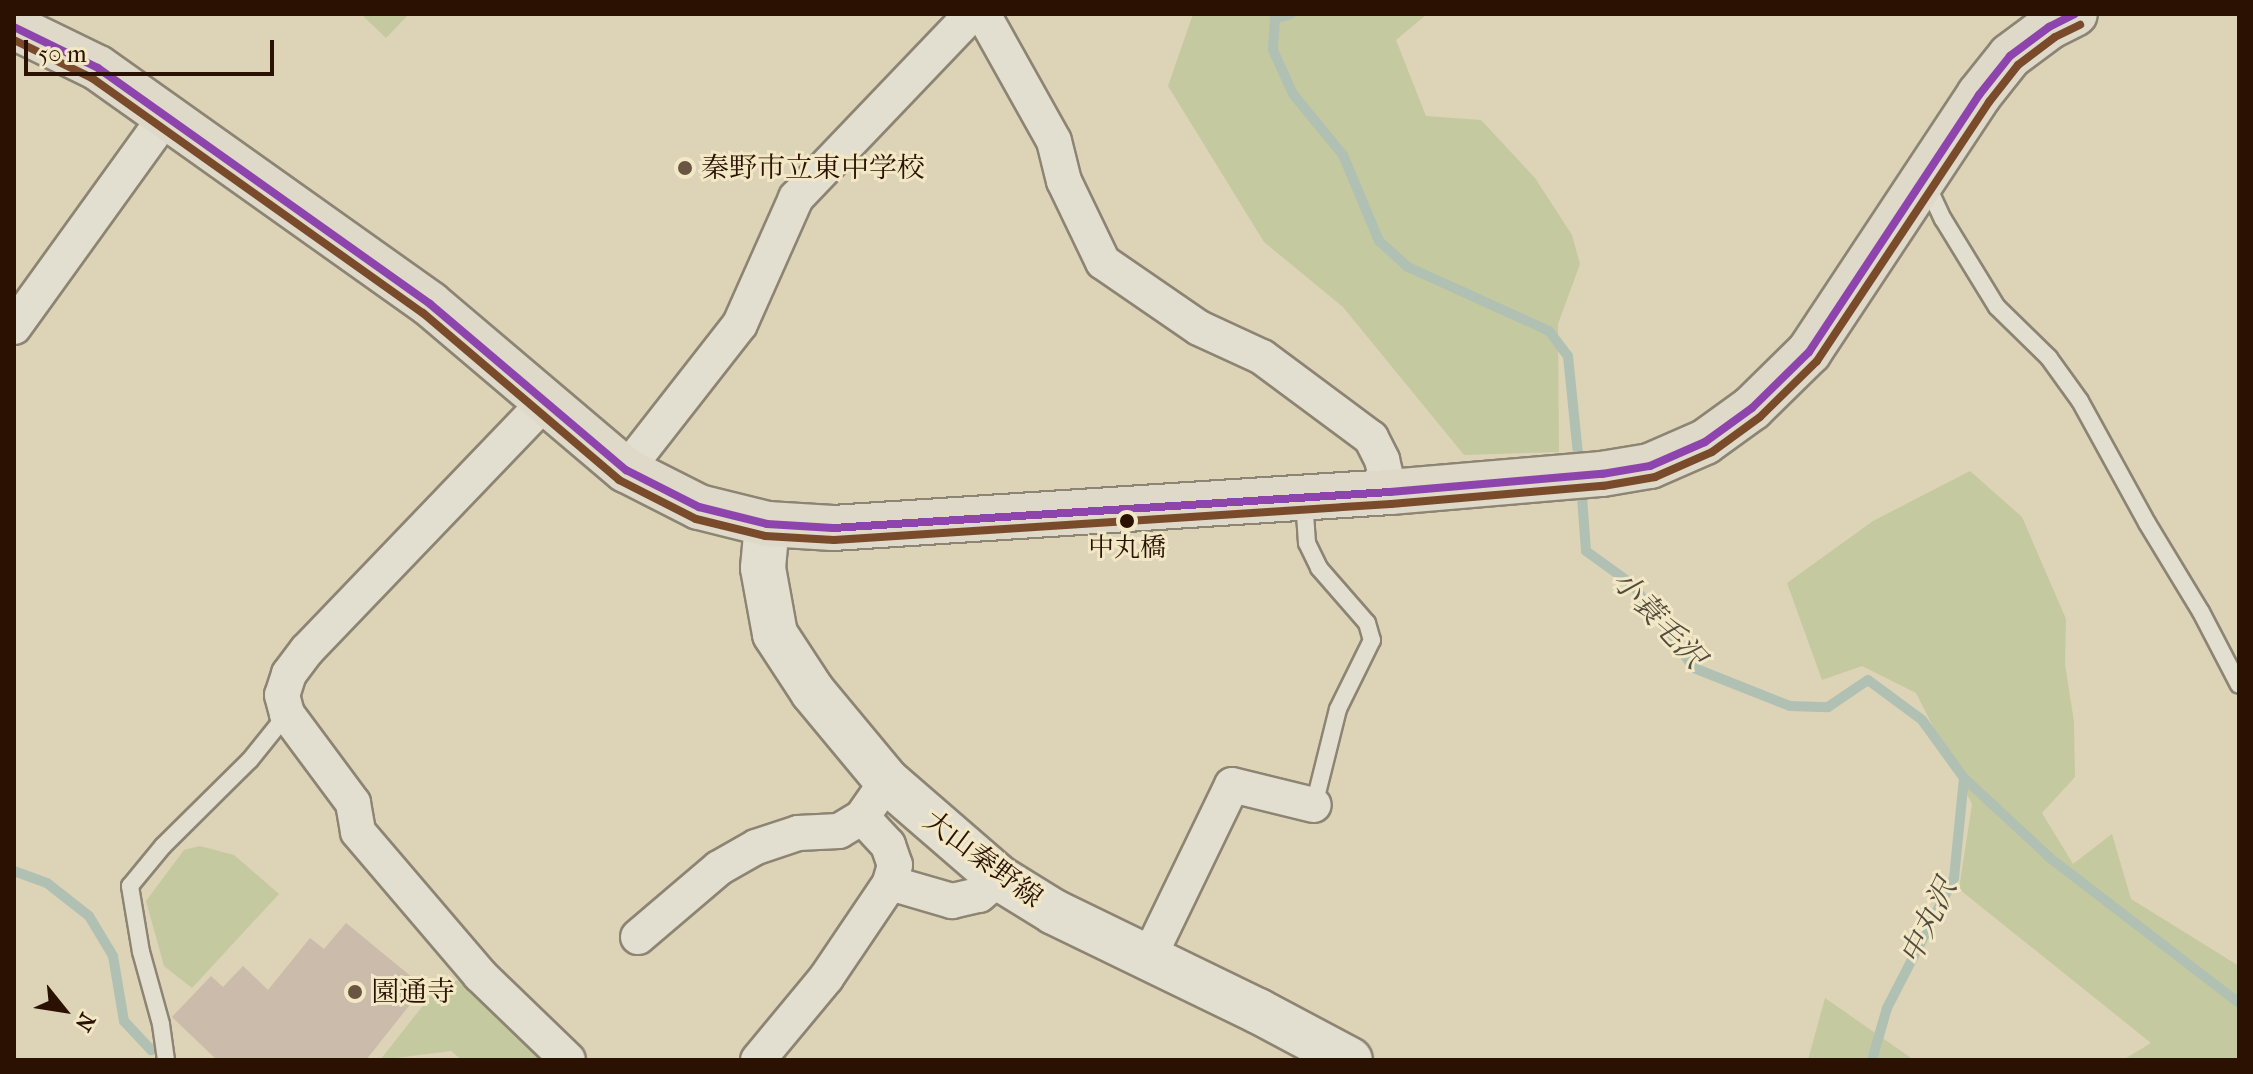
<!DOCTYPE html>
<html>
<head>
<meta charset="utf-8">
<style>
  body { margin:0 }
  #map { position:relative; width:2253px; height:1074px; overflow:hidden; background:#ddd3b7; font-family:"IM FELL French Canon","Noto Serif JP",serif }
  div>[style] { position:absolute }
  .green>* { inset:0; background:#c5c99f }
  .stream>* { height:10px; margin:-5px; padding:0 5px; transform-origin:5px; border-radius:5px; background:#b0c1b4 }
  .building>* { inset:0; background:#cbbbaa }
  .roads { filter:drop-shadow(2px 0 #8d8473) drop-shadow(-2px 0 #8d8473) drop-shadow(0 2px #8d8473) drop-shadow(0 -2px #8d8473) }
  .service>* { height:16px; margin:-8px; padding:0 8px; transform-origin:8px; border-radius:8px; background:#e3dfd0 }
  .minor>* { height:34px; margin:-17px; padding:0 17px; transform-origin:17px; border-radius:17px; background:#e3dfd0 }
  .secondary>* { height:44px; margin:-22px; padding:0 22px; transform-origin:22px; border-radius:22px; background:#e3dfd0 }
  .primary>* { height:44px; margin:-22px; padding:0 22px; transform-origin:22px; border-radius:22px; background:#ded9c9 }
  .bus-1>* { height:8px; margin:-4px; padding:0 4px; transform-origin:4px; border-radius:4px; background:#8e44ad }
  .bus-2>* { height:8px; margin:-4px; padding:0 4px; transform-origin:4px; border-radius:4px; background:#7a4b2a }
  .dots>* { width:22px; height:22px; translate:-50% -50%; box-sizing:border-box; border:4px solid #f3e8c6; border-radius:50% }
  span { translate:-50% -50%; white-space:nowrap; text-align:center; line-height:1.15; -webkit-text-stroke:6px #f3e8c6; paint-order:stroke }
  .bus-label { font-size:26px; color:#2a1102 }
  .poi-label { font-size:28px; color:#2a1102 }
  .left { translate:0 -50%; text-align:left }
  .street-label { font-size:28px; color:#2a1102 }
  .water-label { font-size:30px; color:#524c40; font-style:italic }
  .frame { position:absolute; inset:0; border:16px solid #2a1102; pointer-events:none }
  .north { position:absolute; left:24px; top:970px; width:80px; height:80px; -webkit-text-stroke:6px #f3e8c6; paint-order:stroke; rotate:120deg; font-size:22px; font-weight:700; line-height:32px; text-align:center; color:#2a1102 }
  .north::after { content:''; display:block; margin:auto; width:28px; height:36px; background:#2a1102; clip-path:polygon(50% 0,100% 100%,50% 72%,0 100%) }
  .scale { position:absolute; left:24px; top:40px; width:250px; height:36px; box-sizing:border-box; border:4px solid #2a1102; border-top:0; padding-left:10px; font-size:24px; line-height:28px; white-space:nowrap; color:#2a1102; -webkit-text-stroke:6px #f3e8c6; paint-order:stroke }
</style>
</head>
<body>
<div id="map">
  <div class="green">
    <div style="clip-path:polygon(361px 14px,409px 14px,386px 38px)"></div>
    <div style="clip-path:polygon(1193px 14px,1427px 14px,1396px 40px,1426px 116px,1481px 120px,1535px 178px,1572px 235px,1580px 264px,1558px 324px,1559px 452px,1464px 455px,1343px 307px,1264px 242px,1168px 86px)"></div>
    <div style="clip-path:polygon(1970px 471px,2022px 517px,2066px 619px,2065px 664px,2074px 722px,2075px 777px,2042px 813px,2073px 864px,2112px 834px,2131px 899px,2239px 966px,2239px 1060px,2123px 1060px,2151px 1043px,1959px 889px,1972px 804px,1916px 693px,1862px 666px,1822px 680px,1787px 583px,1873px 521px)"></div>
    <div style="clip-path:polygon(200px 846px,234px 855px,279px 894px,192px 988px,164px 966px,146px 901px,184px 850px)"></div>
    <div style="clip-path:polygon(463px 978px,541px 1057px,531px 1060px,462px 1060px,451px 1051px,380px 1060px,436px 989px)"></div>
    <div style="clip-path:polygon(1825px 998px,1914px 1060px,1808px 1060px)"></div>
  </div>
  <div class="stream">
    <div style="left:1291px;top:14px;width:17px;rotate:163deg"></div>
    <div style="left:1275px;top:19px;width:31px;rotate:94deg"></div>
    <div style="left:1273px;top:50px;width:48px;rotate:65.6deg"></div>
    <div style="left:1293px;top:94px;width:79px;rotate:50.7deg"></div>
    <div style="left:1343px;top:155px;width:93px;rotate:67.3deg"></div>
    <div style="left:1379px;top:241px;width:39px;rotate:42deg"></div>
    <div style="left:1408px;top:267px;width:155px;rotate:24.4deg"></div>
    <div style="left:1549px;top:331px;width:31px;rotate:53deg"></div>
    <div style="left:1568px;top:356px;width:109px;rotate:84.2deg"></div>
    <div style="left:1581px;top:484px;width:67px;rotate:85.7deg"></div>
    <div style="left:1586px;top:551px;width:58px;rotate:35.9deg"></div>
    <div style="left:1633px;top:585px;width:103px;rotate:53.7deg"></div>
    <div style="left:1694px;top:668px;width:103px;rotate:21.6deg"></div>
    <div style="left:1790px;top:706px;width:38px;rotate:2deg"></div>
    <div style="left:1828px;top:707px;width:48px;rotate:-34deg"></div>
    <div style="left:1868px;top:680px;width:67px;rotate:36.5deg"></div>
    <div style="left:1922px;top:720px;width:72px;rotate:54.1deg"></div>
    <div style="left:1964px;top:778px;width:117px;rotate:42.9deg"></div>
    <div style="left:2050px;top:858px;width:238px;rotate:37.5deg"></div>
    <div style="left:14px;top:871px;width:35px;rotate:20deg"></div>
    <div style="left:47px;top:883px;width:53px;rotate:38.2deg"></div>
    <div style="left:89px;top:916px;width:47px;rotate:59deg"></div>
    <div style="left:113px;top:956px;width:66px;rotate:80.4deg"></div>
    <div style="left:124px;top:1021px;width:40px;rotate:47deg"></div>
    <div style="left:1872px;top:1060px;width:54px;rotate:-73.9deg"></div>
    <div style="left:1887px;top:1008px;width:146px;rotate:-62.7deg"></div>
    <div style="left:1954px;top:878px;width:100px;rotate:-84.3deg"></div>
  </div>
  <div class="building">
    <div style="clip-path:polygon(346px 923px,424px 987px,366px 1060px,217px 1060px,172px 1017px,211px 976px,223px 987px,243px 966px,268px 990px,310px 938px,324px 949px)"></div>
  </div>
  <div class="roads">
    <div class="service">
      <div style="left:1926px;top:183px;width:40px;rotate:65deg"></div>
      <div style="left:1943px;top:219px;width:103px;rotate:58.5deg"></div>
      <div style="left:1997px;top:307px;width:73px;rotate:44.4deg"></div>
      <div style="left:2049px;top:358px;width:53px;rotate:54.2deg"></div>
      <div style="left:2080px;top:401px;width:139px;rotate:61.2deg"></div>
      <div style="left:2147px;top:523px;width:104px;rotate:58.8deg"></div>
      <div style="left:2201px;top:612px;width:82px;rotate:62.5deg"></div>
      <div style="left:1304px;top:499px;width:44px;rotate:86.1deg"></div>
      <div style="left:1307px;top:543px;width:28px;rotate:64deg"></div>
      <div style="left:1319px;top:568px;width:73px;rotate:48.9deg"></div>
      <div style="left:1367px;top:623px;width:18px;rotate:74deg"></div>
      <div style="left:1372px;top:640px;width:77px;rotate:116.2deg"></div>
      <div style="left:1338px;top:709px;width:99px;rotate:104deg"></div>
      <div style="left:166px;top:1060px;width:36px;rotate:-98deg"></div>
      <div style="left:161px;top:1024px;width:75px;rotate:-105.5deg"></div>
      <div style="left:141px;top:952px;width:67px;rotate:-99.5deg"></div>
      <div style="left:130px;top:886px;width:52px;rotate:-50.5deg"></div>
      <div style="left:163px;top:846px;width:122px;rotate:-44.7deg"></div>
      <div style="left:250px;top:760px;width:59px;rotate:-51.2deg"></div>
    </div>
    <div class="minor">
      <div style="left:983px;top:14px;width:145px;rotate:60.8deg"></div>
      <div style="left:1054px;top:141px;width:41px;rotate:76deg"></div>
      <div style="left:1064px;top:181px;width:90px;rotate:64.3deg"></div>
      <div style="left:1103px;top:262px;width:116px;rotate:34.5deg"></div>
      <div style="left:1199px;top:328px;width:69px;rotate:24.7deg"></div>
      <div style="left:1262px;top:357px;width:136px;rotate:36.6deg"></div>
      <div style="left:1371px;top:438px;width:25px;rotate:63deg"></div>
      <div style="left:1382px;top:460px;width:33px;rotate:76deg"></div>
      <div style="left:14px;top:327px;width:261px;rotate:-54.2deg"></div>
      <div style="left:545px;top:402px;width:344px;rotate:133.8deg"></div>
      <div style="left:307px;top:650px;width:30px;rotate:127deg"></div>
      <div style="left:289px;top:674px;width:22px;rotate:108deg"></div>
      <div style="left:282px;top:695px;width:20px;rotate:75deg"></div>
      <div style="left:287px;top:714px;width:111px;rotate:53.4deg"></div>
      <div style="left:353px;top:803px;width:29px;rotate:80deg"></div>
      <div style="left:358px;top:832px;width:188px;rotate:49.5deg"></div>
      <div style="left:480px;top:975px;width:122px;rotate:44deg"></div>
      <div style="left:626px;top:470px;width:185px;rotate:-52deg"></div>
      <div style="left:740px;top:324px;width:138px;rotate:-66deg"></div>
      <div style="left:796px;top:198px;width:255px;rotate:-46.3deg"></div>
      <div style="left:862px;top:817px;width:38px;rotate:47deg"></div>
      <div style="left:888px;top:845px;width:21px;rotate:71deg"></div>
      <div style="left:895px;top:865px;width:19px;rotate:106deg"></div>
      <div style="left:890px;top:883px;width:65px;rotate:16.2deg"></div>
      <div style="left:952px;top:901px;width:28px;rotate:-13deg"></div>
      <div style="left:979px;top:895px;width:26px;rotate:-40deg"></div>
      <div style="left:638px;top:937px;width:106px;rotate:-40.4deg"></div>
      <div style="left:719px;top:868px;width:43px;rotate:-29.6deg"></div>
      <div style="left:756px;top:847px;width:44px;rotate:-18.4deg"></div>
      <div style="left:798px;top:833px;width:41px;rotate:-2.8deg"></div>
      <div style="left:839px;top:831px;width:27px;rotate:-31deg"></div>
      <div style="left:862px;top:817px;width:44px;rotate:-55.2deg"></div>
      <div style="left:1148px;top:959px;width:193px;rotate:-64.2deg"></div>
      <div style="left:1232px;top:785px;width:84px;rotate:13.7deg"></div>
      <div style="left:758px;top:1060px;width:107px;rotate:-50.3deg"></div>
      <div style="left:826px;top:978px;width:115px;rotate:-56deg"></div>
    </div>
    <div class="secondary">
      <div style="left:767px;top:524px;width:44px;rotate:95.2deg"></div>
      <div style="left:763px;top:568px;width:67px;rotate:79.7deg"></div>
      <div style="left:775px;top:634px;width:69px;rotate:56.8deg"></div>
      <div style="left:813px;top:692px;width:116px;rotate:50.3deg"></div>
      <div style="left:887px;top:781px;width:148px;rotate:40.9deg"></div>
      <div style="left:999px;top:878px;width:65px;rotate:31.7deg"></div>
      <div style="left:1054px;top:912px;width:227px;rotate:25.9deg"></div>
      <div style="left:1258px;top:1011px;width:104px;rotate:28deg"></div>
    </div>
    <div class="primary">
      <div style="left:14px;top:27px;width:93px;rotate:26deg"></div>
      <div style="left:98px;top:68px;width:407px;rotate:35.4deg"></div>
      <div style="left:430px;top:304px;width:257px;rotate:40.3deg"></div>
      <div style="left:626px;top:470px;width:82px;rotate:26.9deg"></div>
      <div style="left:699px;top:507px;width:70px;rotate:14deg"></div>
      <div style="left:767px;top:524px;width:66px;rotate:3.5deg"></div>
      <div style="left:833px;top:528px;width:558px;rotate:-3.7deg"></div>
      <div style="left:1390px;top:492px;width:213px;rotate:-4.9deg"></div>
      <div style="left:1602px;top:474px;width:49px;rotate:-9.5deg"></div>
      <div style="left:1650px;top:466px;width:60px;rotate:-23.6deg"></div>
      <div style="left:1705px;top:442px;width:58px;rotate:-35.9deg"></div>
      <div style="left:1752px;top:408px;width:80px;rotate:-44.5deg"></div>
      <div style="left:1809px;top:352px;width:308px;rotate:-56.5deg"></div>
      <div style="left:1979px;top:95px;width:50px;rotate:-51.5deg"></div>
      <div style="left:2010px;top:56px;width:49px;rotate:-36.6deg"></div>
      <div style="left:2049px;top:27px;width:29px;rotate:-27deg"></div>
    </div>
  </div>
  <div class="bus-1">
    <div style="left:14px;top:27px;width:93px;rotate:26deg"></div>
    <div style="left:98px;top:68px;width:407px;rotate:35.4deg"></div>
    <div style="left:430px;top:304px;width:257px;rotate:40.3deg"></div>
    <div style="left:626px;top:470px;width:82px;rotate:26.9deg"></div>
    <div style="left:699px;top:507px;width:70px;rotate:14deg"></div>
    <div style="left:767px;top:524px;width:66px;rotate:3.5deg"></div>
    <div style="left:833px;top:528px;width:558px;rotate:-3.7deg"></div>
    <div style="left:1390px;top:492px;width:213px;rotate:-4.9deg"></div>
    <div style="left:1602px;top:474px;width:49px;rotate:-9.5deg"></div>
    <div style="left:1650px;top:466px;width:60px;rotate:-23.6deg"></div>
    <div style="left:1705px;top:442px;width:58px;rotate:-35.9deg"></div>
    <div style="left:1752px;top:408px;width:80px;rotate:-44.5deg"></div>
    <div style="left:1809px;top:352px;width:308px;rotate:-56.5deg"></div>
    <div style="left:1979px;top:95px;width:50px;rotate:-51.5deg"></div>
    <div style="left:2010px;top:56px;width:49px;rotate:-36.6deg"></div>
    <div style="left:2049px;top:27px;width:29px;rotate:-27deg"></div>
  </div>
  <div class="bus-2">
    <div style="left:14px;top:40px;width:87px;rotate:26deg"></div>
    <div style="left:92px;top:78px;width:406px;rotate:35.4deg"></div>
    <div style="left:423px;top:313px;width:257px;rotate:40.4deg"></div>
    <div style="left:619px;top:480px;width:86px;rotate:26.9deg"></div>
    <div style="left:696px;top:519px;width:71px;rotate:13.8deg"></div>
    <div style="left:765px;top:536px;width:69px;rotate:3.3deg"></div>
    <div style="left:834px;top:540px;width:558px;rotate:-3.7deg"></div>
    <div style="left:1391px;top:504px;width:213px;rotate:-4.9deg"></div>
    <div style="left:1603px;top:486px;width:53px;rotate:-9.8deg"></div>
    <div style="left:1655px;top:477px;width:62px;rotate:-23.7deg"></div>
    <div style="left:1712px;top:452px;width:59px;rotate:-36.1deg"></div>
    <div style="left:1760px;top:417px;width:80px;rotate:-44.5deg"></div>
    <div style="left:1817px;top:361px;width:311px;rotate:-56.4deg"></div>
    <div style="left:1989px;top:102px;width:47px;rotate:-51.9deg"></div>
    <div style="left:2018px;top:65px;width:46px;rotate:-37.1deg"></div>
    <div style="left:2055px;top:37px;width:28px;rotate:-26deg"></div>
  </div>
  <div class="dots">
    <div style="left:685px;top:168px;background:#695541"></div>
    <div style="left:1127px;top:521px;background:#2a1102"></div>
    <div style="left:355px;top:992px;background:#695541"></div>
  </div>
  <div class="bus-label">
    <span style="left:1127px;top:548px">中丸橋</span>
  </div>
  <div class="poi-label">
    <span class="left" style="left:701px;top:168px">秦野市立東中学校</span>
    <span class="left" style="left:371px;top:992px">園通寺</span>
  </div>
  <div class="street-label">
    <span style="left:983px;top:859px;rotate:37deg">大山秦野線</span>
  </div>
  <div class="water-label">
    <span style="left:1658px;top:620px;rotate:47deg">小蓑毛沢</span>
    <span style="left:1929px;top:922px;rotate:-64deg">中丸沢</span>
  </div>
  <div class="frame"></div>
  <div class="north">N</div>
  <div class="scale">50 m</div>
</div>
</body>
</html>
